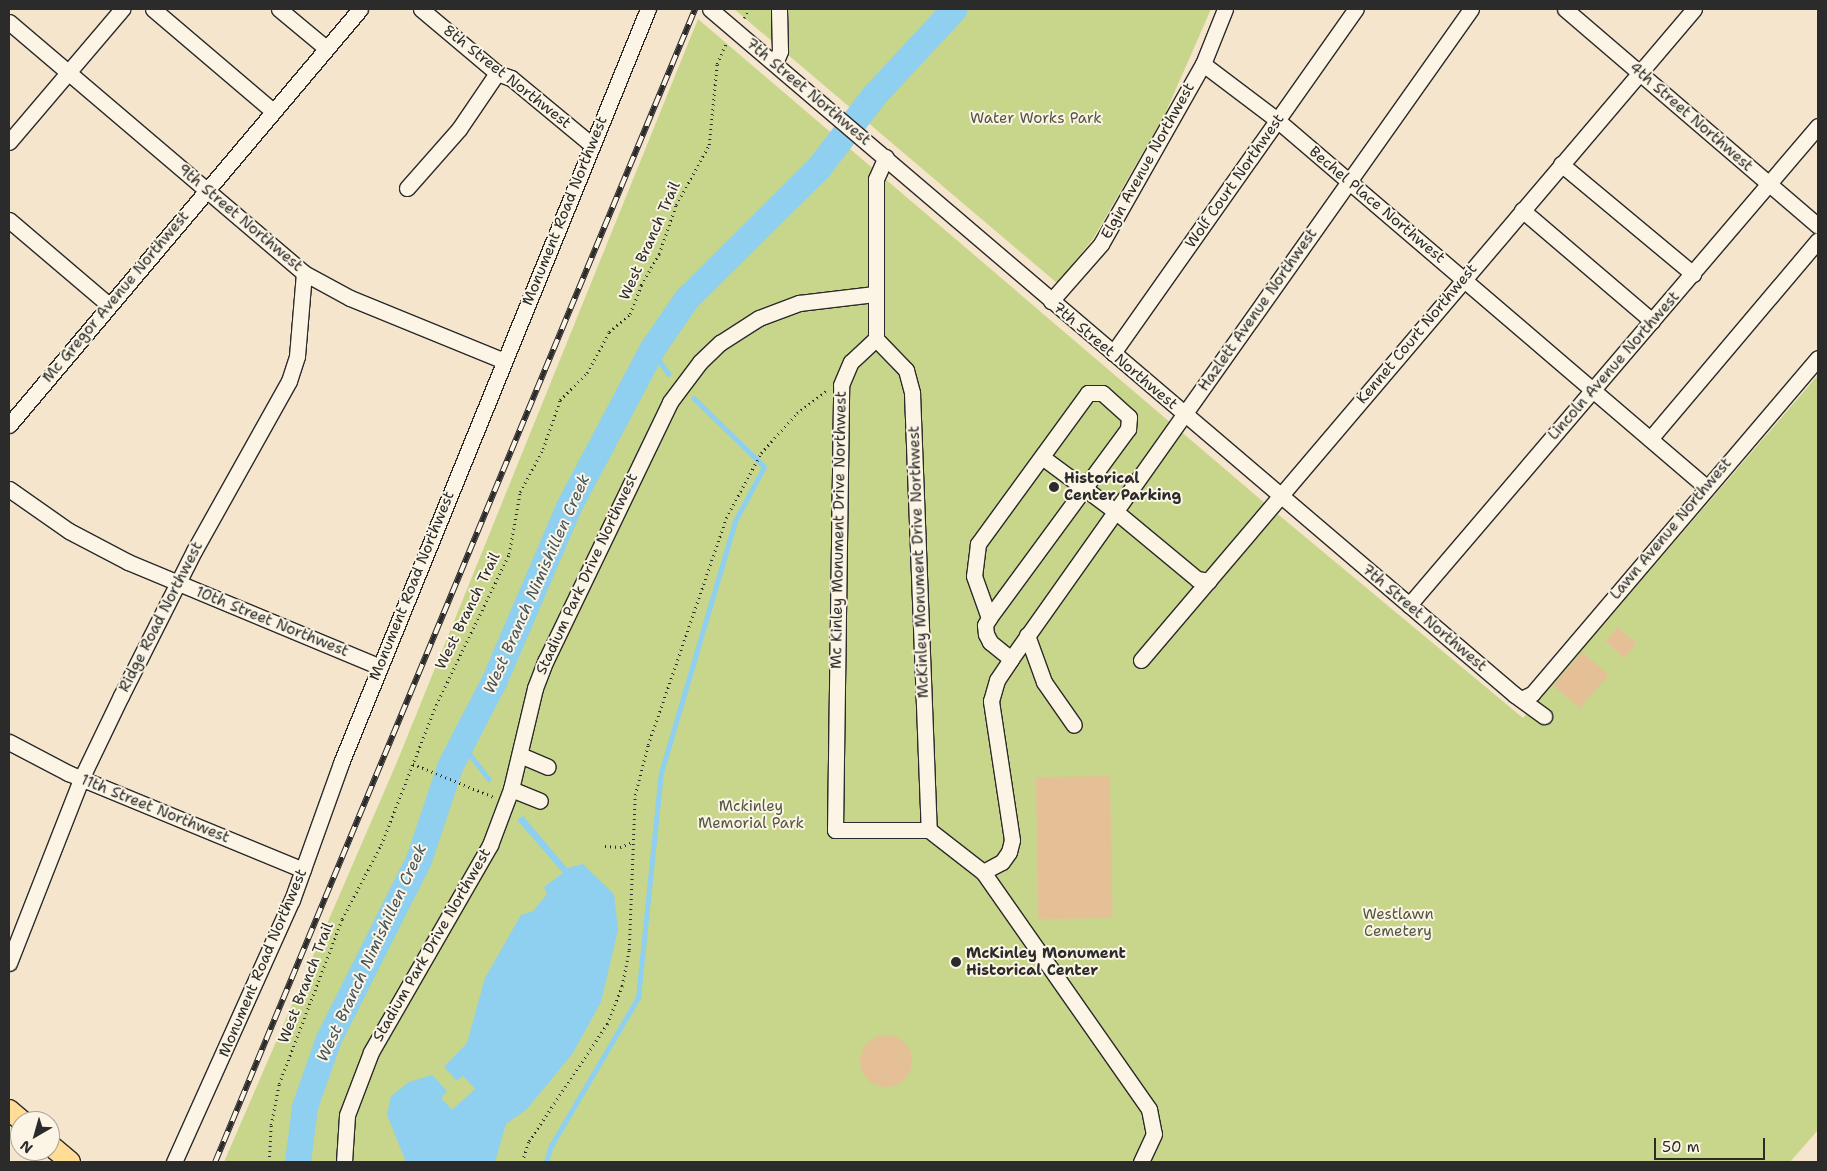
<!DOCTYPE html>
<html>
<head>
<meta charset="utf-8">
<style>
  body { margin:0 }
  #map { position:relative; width:1827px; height:1171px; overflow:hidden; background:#f5e5cd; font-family:"Shantell Sans",sans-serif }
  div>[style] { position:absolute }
  .green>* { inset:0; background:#c7d68a }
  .water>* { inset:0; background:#8fcff0 }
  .stream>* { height:4.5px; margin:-2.25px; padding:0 2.25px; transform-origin:2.25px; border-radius:2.25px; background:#8fcff0 }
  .river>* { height:26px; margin:-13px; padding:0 13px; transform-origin:13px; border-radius:13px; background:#8fcff0 }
  .building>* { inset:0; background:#e5c096; transform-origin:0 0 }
  .round { border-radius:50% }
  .path>* { height:2.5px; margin-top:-1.25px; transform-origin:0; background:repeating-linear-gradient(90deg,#2b2b2b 0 1px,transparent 0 5px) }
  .roads { filter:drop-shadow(1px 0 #2b2b2b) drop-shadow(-1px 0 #2b2b2b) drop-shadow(0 1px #2b2b2b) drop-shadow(0 -1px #2b2b2b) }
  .minor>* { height:15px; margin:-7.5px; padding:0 7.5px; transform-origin:7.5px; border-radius:7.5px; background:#fcf5e5 }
  .major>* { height:20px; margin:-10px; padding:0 10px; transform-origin:10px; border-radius:10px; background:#ffdd96 }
  .rail>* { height:5.5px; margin-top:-2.75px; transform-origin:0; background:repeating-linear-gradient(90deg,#fcf5e5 0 11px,#2b2b2b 0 22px); box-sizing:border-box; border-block:1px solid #2b2b2b }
  .dots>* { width:14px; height:14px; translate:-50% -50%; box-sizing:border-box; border:2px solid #fcf5e5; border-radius:50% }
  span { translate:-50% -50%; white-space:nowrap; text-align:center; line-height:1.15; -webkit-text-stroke:4px #fcf5e5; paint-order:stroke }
  .street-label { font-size:15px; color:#2b2b2b }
  .park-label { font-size:15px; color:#525643 }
  .poi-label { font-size:15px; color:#2b2b2b; font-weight:700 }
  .left { translate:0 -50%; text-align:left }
  .water-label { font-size:16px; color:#44545c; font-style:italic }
  .frame { position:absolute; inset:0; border:10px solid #2b2b2b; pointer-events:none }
  .north { position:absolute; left:10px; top:1111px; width:50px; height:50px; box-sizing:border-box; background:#fcf5e5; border:1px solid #a8a49b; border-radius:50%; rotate:218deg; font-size:14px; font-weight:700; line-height:20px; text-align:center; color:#2b2b2b }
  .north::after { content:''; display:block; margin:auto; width:18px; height:22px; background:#2b2b2b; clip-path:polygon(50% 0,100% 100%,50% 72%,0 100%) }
  .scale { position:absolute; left:1654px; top:1138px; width:111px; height:22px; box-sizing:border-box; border:2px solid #2b2b2b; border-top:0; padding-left:6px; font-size:15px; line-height:18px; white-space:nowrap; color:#2b2b2b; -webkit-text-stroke:4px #fcf5e5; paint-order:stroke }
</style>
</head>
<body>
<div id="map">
  <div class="green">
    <div style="clip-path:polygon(734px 9px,1211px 9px,1165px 114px,1093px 239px,1057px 283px)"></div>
    <div style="clip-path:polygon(698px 19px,1274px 511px,1523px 718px,1818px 375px,1818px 1130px,1790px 1162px,224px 1162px,397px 762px)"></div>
  </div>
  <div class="water">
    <div style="clip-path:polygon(523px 816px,567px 868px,583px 864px,614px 894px,618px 930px,601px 1002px,573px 1053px,527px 1109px,506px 1124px,495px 1162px,406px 1162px,387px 1115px,391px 1096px,409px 1082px,432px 1075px,447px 1091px,441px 1098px,452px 1110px,475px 1089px,463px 1076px,457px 1081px,444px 1067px,467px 1043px,485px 978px,521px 915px,533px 911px,547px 894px,544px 887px,563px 873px,517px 820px)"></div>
  </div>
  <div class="stream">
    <div style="left:652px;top:350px;width:29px;rotate:55deg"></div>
    <div style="left:462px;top:744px;width:44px;rotate:52.4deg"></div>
    <div style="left:546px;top:1162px;width:17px;rotate:-73deg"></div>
    <div style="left:551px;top:1146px;width:172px;rotate:-59.6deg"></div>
    <div style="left:638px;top:998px;width:226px;rotate:-84.2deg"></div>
    <div style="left:661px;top:773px;width:263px;rotate:-73.6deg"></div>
    <div style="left:735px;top:521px;width:61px;rotate:-61.8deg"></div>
    <div style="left:764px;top:467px;width:98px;rotate:-135.8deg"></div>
  </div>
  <div class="river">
    <div style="left:298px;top:1162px;width:55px;rotate:-82.7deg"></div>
    <div style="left:305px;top:1107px;width:72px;rotate:-70.6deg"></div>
    <div style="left:329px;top:1039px;width:200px;rotate:-63.3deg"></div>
    <div style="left:419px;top:860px;width:100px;rotate:-71.4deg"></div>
    <div style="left:451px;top:765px;width:96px;rotate:-62.6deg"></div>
    <div style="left:495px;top:680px;width:188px;rotate:-66.8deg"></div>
    <div style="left:569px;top:507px;width:178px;rotate:-62.1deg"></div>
    <div style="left:652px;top:350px;width:62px;rotate:-55.5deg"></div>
    <div style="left:687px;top:299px;width:186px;rotate:-44.8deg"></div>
    <div style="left:819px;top:168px;width:92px;rotate:-52.5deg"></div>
    <div style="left:875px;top:95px;width:117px;rotate:-47.1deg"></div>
  </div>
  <div class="building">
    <div style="left:1618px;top:627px;width:25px;height:19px;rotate:42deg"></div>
    <div style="left:1582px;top:652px;width:35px;height:44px;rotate:41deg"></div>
    <div style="left:1110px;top:776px;width:142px;height:74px;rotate:89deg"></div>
    <div class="round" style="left:860px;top:1035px;width:52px;height:52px"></div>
  </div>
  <div class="path">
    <div style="left:744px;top:18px;width:10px;rotate:-61deg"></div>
    <div style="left:413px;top:764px;width:87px;rotate:22.2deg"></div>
    <div style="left:605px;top:846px;width:15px;rotate:4deg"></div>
    <div style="left:620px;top:847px;width:14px;rotate:-21deg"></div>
    <div style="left:269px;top:1162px;width:37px;rotate:-87deg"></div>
    <div style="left:271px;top:1125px;width:42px;rotate:-79deg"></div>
    <div style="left:279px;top:1084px;width:177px;rotate:-69.1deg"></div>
    <div style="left:342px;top:919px;width:84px;rotate:-62.2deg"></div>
    <div style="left:381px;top:845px;width:150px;rotate:-68.6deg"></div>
    <div style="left:436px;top:705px;width:168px;rotate:-64.2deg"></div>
    <div style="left:509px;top:554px;width:63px;rotate:-79.9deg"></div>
    <div style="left:520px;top:492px;width:49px;rotate:-61.9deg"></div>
    <div style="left:543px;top:449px;width:52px;rotate:-70.9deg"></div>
    <div style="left:560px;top:400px;width:38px;rotate:-45deg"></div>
    <div style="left:587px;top:373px;width:47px;rotate:-61.8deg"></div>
    <div style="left:609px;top:332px;width:28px;rotate:-41deg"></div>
    <div style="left:630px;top:314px;width:31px;rotate:-69deg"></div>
    <div style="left:641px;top:285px;width:36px;rotate:-60deg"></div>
    <div style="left:659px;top:254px;width:52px;rotate:-70.9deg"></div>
    <div style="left:676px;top:205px;width:68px;rotate:-61.2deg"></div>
    <div style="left:709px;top:145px;width:81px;rotate:-84.4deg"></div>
    <div style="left:717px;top:64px;width:23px;rotate:-67deg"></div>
    <div style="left:522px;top:1162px;width:22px;rotate:-72deg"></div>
    <div style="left:529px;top:1141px;width:141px;rotate:-56.3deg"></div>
    <div style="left:607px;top:1024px;width:41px;rotate:-68.5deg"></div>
    <div style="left:622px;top:986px;width:37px;rotate:-79deg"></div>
    <div style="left:629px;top:950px;width:155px;rotate:-87.8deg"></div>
    <div style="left:635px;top:795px;width:52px;rotate:-75.4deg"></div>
    <div style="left:648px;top:745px;width:240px;rotate:-71deg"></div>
    <div style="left:726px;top:518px;width:74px;rotate:-61.7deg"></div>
    <div style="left:761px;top:453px;width:54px;rotate:-48deg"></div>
    <div style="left:797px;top:413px;width:36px;rotate:-37deg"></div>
  </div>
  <div class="roads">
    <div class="minor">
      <div style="left:153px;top:9px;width:157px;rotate:40.4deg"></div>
      <div style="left:279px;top:9px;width:61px;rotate:39.7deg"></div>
      <div style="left:421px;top:9px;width:99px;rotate:40.1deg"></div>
      <div style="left:497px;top:73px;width:15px;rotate:20deg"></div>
      <div style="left:511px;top:78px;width:105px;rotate:39.6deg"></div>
      <div style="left:710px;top:9px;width:1058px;rotate:40.44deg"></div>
      <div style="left:1515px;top:695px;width:36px;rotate:36deg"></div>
      <div style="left:1565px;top:9px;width:333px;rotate:40.6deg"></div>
      <div style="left:9px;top:22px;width:387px;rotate:40.4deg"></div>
      <div style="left:304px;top:273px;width:52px;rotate:28.5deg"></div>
      <div style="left:350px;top:298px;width:166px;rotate:22.2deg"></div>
      <div style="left:775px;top:63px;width:13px;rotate:-67deg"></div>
      <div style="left:780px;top:51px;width:42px;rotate:-91.4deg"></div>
      <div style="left:1203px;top:64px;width:93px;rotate:37.1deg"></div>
      <div style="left:1277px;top:120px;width:565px;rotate:40.55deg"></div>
      <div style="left:9px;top:142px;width:175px;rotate:-49.6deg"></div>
      <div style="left:1561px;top:164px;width:172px;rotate:39.8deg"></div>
      <div style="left:407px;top:188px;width:79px;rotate:-48.6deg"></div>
      <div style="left:459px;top:129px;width:68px;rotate:-55.8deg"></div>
      <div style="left:1522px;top:210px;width:171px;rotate:40.5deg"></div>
      <div style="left:9px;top:220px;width:131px;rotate:40.4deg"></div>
      <div style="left:1051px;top:301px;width:76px;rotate:-48.7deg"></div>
      <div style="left:1101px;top:244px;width:207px;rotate:-60.5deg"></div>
      <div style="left:1203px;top:64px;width:59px;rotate:-68.2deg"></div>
      <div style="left:876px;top:339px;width:43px;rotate:45.9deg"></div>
      <div style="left:906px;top:370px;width:24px;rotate:75deg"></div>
      <div style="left:912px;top:393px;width:437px;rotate:87.8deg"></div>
      <div style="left:929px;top:830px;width:94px;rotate:180deg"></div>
      <div style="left:835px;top:830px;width:445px;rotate:-89.2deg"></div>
      <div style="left:841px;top:385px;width:25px;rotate:-67deg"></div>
      <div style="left:851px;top:362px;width:34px;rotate:-43deg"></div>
      <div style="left:876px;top:339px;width:160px;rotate:-90deg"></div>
      <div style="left:876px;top:179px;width:24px;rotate:-66deg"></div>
      <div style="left:1113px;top:353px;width:421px;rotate:-54.8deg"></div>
      <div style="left:9px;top:425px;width:544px;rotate:-49.84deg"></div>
      <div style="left:1650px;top:439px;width:260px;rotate:-49.8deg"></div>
      <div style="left:1042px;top:457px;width:91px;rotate:36.5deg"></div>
      <div style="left:1115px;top:511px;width:107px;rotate:39.7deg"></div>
      <div style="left:1197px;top:579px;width:12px;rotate:9deg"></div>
      <div style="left:9px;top:489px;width:73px;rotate:35deg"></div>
      <div style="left:69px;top:531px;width:67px;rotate:27.7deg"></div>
      <div style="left:128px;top:562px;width:273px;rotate:22.6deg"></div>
      <div style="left:1409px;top:605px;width:630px;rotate:-49.51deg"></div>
      <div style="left:989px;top:618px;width:235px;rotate:-53.7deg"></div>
      <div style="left:1128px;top:429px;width:12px;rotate:-85deg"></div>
      <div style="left:1129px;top:417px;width:36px;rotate:-138deg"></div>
      <div style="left:1102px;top:393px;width:14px;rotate:180deg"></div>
      <div style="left:1088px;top:393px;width:187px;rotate:126.1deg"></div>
      <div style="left:978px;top:544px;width:32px;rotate:97deg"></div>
      <div style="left:974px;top:576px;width:45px;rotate:70.3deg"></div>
      <div style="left:989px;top:618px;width:8px;rotate:120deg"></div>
      <div style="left:985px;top:625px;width:9px;rotate:84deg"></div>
      <div style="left:986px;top:634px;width:9px;rotate:63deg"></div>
      <div style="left:990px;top:642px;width:27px;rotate:39deg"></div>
      <div style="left:1011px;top:659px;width:796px;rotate:-54.71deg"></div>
      <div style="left:1027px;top:635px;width:50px;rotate:70.1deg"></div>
      <div style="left:1044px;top:682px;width:52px;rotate:55.1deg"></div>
      <div style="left:1141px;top:660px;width:854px;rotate:-49.65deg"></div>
      <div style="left:1523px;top:698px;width:10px;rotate:-24deg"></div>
      <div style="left:1532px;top:694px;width:441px;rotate:-49.6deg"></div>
      <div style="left:9px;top:742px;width:67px;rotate:27.7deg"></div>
      <div style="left:68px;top:773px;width:254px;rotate:22.4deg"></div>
      <div style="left:520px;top:755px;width:30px;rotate:23deg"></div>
      <div style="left:511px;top:789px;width:31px;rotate:22deg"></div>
      <div style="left:929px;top:830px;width:68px;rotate:37.9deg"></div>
      <div style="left:983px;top:872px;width:21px;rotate:-28deg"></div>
      <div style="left:1002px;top:862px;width:12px;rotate:-55deg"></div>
      <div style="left:1009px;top:852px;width:12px;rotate:-76deg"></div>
      <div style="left:1012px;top:840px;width:141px;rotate:-98.6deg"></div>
      <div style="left:991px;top:701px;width:22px;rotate:-74deg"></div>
      <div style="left:997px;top:680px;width:25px;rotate:-56deg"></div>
      <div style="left:983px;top:872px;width:289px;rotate:55deg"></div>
      <div style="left:1149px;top:1109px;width:25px;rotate:79deg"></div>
      <div style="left:1154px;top:1134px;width:31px;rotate:115deg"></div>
      <div style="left:9px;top:963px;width:198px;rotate:-68.6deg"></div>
      <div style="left:81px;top:779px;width:92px;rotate:-64.3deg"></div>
      <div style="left:121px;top:696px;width:162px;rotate:-63.3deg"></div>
      <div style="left:194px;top:551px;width:195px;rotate:-60.8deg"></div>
      <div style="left:289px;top:381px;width:26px;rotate:-72deg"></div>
      <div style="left:297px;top:356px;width:83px;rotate:-85.2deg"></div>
      <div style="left:174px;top:1162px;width:287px;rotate:-65.8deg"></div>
      <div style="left:292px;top:900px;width:145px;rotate:-70.3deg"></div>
      <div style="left:341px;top:763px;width:814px;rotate:-67.85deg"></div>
      <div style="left:344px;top:1162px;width:47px;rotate:-86.3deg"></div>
      <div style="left:347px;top:1115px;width:67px;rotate:-69.1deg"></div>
      <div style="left:371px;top:1052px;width:239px;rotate:-60.1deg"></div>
      <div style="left:490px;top:845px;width:60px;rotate:-69.4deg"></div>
      <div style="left:511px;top:789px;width:104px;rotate:-76.6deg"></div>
      <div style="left:535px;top:688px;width:30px;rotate:-69deg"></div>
      <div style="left:546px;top:660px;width:286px;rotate:-64.3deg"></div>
      <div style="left:670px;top:402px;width:50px;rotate:-53.1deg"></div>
      <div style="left:700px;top:362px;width:28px;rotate:-44deg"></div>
      <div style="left:720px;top:343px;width:46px;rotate:-32.7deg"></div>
      <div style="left:759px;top:318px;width:43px;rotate:-20.6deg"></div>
      <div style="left:799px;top:303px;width:76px;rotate:-6.8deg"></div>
    </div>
    <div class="major">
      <div style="left:9px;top:1110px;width:17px;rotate:40deg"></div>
      <div style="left:50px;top:1145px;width:26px;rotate:40deg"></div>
    </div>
  </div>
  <div class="rail">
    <div style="left:215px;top:1162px;width:1249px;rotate:-67.4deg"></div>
  </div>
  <div class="dots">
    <div style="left:1054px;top:487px;background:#2b2b2b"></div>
    <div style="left:956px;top:962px;background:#2b2b2b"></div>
  </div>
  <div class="street-label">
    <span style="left:507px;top:77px;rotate:38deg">8th Street Northwest</span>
    <span style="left:808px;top:92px;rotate:40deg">7th Street Northwest</span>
    <span style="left:1691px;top:117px;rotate:41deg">4th Street Northwest</span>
    <span style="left:1148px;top:161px;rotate:-61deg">Elgin Avenue Northwest</span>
    <span style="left:1235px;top:181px;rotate:-55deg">Wolf Court Northwest</span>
    <span style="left:1377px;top:205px;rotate:40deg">Bechel Place Northwest</span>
    <span style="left:565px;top:211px;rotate:-68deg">Monument Road Northwest</span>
    <span style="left:240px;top:218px;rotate:40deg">9th Street Northwest</span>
    <span style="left:650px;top:241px;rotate:-66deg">West Branch Trail</span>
    <span style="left:116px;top:297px;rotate:-50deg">Mc Gregor Avenue Northwest</span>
    <span style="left:1258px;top:310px;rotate:-55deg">Hazlett Avenue Northwest</span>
    <span style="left:1417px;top:334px;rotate:-50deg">Kennet Court Northwest</span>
    <span style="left:1115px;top:356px;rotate:40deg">7th Street Northwest</span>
    <span style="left:1614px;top:366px;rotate:-49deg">Lincoln Avenue Northwest</span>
    <span style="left:1671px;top:529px;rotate:-50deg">Lawn Avenue Northwest</span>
    <span style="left:839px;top:530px;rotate:-89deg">Mc Kinley Monument Drive Northwest</span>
    <span style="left:919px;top:562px;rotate:-92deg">McKinley Monument Drive Northwest</span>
    <span style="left:587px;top:574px;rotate:-65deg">Stadium Park Drive Northwest</span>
    <span style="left:412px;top:586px;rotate:-68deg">Monument Road Northwest</span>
    <span style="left:468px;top:611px;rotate:-64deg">West Branch Trail</span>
    <span style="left:161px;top:617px;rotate:-63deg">Ridge Road Northwest</span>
    <span style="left:1424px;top:618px;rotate:40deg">7th Street Northwest</span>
    <span style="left:272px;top:622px;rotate:22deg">10th Street Northwest</span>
    <span style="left:155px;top:809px;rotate:22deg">11th Street Northwest</span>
    <span style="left:432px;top:945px;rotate:-60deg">Stadium Park Drive Northwest</span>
    <span style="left:263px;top:963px;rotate:-67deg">Monument Road Northwest</span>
    <span style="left:306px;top:983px;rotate:-69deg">West Branch Trail</span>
  </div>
  <div class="park-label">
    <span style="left:1036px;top:119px">Water Works Park</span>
    <span style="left:751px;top:815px">Mckinley<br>Memorial Park</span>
    <span style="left:1398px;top:923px">Westlawn<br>Cemetery</span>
  </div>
  <div class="poi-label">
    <span class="left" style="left:1064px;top:487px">Historical<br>Center Parking</span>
    <span class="left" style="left:966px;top:962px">McKinley Monument<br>Historical Center</span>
  </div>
  <div class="water-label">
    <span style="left:537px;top:584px;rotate:-66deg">West Branch Nimishillen Creek</span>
    <span style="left:372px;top:953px;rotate:-65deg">West Branch Nimishillen Creek</span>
  </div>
  <div class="frame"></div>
  <div class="north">N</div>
  <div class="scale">50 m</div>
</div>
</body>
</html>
